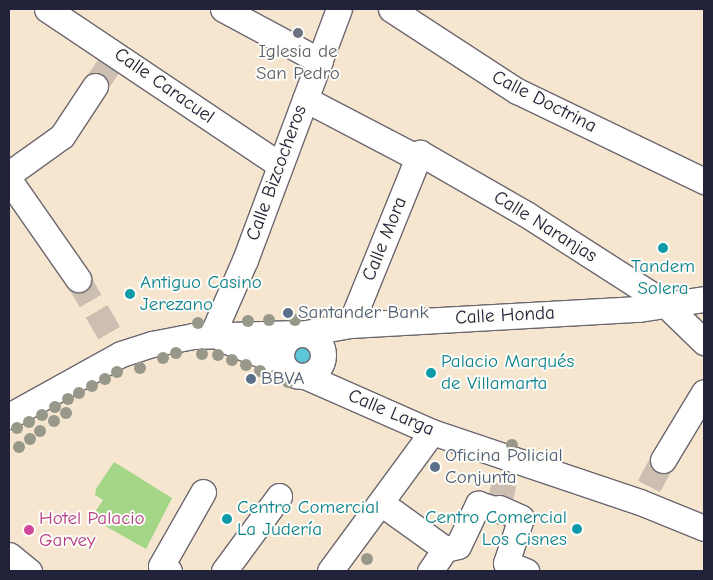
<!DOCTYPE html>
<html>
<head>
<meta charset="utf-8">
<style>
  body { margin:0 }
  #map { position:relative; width:713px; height:580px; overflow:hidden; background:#f6e6cf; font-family:"Comic Neue",sans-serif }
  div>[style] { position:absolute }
  .green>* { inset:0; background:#a3d686 }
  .water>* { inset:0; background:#5dc6d9 }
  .round { border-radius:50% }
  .minor-tunnel>* { height:25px; margin-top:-12.5px; transform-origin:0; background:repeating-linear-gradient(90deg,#ccbfb1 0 25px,transparent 0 37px) }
  .roads { filter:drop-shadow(1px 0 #6c676f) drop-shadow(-1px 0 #6c676f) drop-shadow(0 1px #6c676f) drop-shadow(0 -1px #6c676f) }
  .minor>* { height:25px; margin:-12.5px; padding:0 12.5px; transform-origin:12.5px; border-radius:12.5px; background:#fff }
  .minor>.ring { margin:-12.5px; padding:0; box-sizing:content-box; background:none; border:25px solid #fff; border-radius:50% }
  .trees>* { width:12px; height:12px; margin:-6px; border-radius:50%; background:#97988a }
  .dots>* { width:14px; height:14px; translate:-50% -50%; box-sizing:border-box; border:2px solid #fdfcf7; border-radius:50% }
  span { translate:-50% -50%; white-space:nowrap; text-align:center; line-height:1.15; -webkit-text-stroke:4px #fdfcf7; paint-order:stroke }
  .worship-label { font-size:19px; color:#5b616d }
  .street-label { font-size:19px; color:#22223b }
  .culture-label { font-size:19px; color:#0d838f }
  .left { translate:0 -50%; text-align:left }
  .right { translate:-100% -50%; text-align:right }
  .service-label { font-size:19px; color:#4e5e75 }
  .hotel-label { font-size:19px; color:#b23c85 }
  .frame { position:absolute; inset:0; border:10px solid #22223b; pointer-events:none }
</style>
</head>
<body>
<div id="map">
  <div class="green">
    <div style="clip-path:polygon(114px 462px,172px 498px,146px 549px,91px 518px,103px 500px,95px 495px,96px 489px)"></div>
  </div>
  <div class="water">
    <div class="round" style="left:290px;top:343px;width:24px;height:24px"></div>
  </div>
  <div class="minor-tunnel">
    <div style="left:95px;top:86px;width:29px;rotate:-56deg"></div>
    <div style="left:78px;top:279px;width:69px;rotate:59.7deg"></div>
    <div style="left:649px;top:486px;width:30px;rotate:-62deg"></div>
    <div style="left:499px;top:508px;width:32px;rotate:-79deg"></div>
  </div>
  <div class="roads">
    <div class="minor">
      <div style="left:47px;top:9px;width:280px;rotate:33.8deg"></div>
      <div style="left:223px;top:9px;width:110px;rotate:28.2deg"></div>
      <div style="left:391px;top:9px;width:150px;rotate:33.1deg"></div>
      <div style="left:517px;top:91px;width:208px;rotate:25.7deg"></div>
      <div style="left:305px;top:99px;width:127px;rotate:27.6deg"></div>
      <div style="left:9px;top:174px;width:65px;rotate:-35.6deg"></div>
      <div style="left:62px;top:136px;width:60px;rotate:-56.6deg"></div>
      <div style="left:9px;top:180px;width:121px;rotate:55.1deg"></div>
      <div style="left:672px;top:311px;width:45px;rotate:44.1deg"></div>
      <div style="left:350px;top:325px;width:186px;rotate:-67.9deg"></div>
      <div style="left:420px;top:153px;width:122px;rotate:29.9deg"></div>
      <div style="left:526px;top:214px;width:169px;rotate:32.7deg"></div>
      <div style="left:306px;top:333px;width:45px;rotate:-10.3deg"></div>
      <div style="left:350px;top:325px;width:289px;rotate:-3.2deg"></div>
      <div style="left:639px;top:309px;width:66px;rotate:-8.7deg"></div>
      <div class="ring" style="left:281px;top:334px;width:17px;height:17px"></div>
      <div style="left:212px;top:335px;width:82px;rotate:-66.3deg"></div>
      <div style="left:245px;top:260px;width:268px;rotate:-69.5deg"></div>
      <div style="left:224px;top:340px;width:62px;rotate:21.6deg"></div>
      <div style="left:305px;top:376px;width:139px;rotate:23.8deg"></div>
      <div style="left:432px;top:432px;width:219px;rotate:18.6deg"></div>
      <div style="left:640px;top:502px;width:69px;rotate:22.1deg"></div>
      <div style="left:9px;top:416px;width:128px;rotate:-29deg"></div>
      <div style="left:121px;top:354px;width:33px;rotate:-18deg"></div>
      <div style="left:152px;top:344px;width:42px;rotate:-11deg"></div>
      <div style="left:193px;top:336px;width:106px;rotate:-1.6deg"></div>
      <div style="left:663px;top:460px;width:79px;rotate:-58.9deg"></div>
      <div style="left:381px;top:503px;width:79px;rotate:35.7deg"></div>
      <div style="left:445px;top:549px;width:27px;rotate:124deg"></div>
      <div style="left:499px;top:508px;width:24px;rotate:24deg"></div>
      <div style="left:521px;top:518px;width:47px;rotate:108.4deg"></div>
      <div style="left:506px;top:563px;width:22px;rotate:22deg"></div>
      <div style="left:445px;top:549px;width:13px;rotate:-13deg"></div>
      <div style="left:458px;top:546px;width:47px;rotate:-64.5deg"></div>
      <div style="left:478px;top:504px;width:21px;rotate:17deg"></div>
      <div style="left:9px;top:555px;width:26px;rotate:39deg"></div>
      <div style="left:169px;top:571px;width:9px;rotate:-148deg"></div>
      <div style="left:161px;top:566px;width:85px;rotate:-60.4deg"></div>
      <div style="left:224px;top:571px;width:93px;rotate:-53.7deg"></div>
      <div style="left:330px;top:571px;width:172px;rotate:-53.7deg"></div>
    </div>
  </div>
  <div class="trees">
    <div style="left:269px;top:320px"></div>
    <div style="left:295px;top:320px"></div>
    <div style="left:248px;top:321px"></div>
    <div style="left:198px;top:323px"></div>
    <div style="left:176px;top:353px"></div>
    <div style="left:202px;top:354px"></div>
    <div style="left:218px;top:355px"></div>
    <div style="left:163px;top:358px"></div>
    <div style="left:232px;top:360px"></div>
    <div style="left:246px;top:365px"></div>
    <div style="left:140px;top:368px"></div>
    <div style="left:260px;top:371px"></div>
    <div style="left:117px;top:372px"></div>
    <div style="left:274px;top:376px"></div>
    <div style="left:105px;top:379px"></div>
    <div style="left:288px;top:382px"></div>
    <div style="left:92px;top:386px"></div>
    <div style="left:79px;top:393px"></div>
    <div style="left:68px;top:399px"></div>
    <div style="left:55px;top:407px"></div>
    <div style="left:66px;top:413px"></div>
    <div style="left:42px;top:415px"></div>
    <div style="left:54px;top:421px"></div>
    <div style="left:29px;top:422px"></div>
    <div style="left:17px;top:428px"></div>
    <div style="left:40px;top:431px"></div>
    <div style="left:30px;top:439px"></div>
    <div style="left:512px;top:445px"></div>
    <div style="left:19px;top:447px"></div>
    <div style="left:367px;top:559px"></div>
  </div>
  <div class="dots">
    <div style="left:298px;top:33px;background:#6b7280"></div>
    <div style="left:663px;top:248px;background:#0f9aa8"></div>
    <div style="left:130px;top:294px;background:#0f9aa8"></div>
    <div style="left:288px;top:313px;background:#5c6f8a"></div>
    <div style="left:431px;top:373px;background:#0f9aa8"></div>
    <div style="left:251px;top:379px;background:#5c6f8a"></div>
    <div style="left:435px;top:467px;background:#5c6f8a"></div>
    <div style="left:227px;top:519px;background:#0f9aa8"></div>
    <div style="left:577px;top:529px;background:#0f9aa8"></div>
    <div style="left:29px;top:530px;background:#d1479c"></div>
  </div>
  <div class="worship-label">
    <span style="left:298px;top:63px">Iglesia de<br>San Pedro</span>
  </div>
  <div class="street-label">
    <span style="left:164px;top:86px;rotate:35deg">Calle Caracuel</span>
    <span style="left:544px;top:102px;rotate:27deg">Calle Doctrina</span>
    <span style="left:277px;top:173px;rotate:-70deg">Calle Bizcocheros</span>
    <span style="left:545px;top:227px;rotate:32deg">Calle Naranjas</span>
    <span style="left:385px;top:239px;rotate:-68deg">Calle Mora</span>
    <span style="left:505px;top:316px;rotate:-3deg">Calle Honda</span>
    <span style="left:391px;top:413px;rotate:23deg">Calle Larga</span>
  </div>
  <div class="culture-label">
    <span style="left:663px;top:278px">Tandem<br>Solera</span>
    <span class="left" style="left:140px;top:294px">Antiguo Casino<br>Jerezano</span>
    <span class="left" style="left:441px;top:373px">Palacio Marqués<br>de Villamarta</span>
    <span class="left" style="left:237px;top:519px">Centro Comercial<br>La Judería</span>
    <span class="right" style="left:567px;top:529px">Centro Comercial<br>Los Cisnes</span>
  </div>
  <div class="service-label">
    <span class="left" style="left:298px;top:313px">Santander Bank</span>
    <span class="left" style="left:261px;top:379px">BBVA</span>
    <span class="left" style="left:445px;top:467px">Oficina Policial<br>Conjunta</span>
  </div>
  <div class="hotel-label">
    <span class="left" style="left:39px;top:530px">Hotel Palacio<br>Garvey</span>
  </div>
  <div class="frame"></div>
</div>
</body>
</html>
